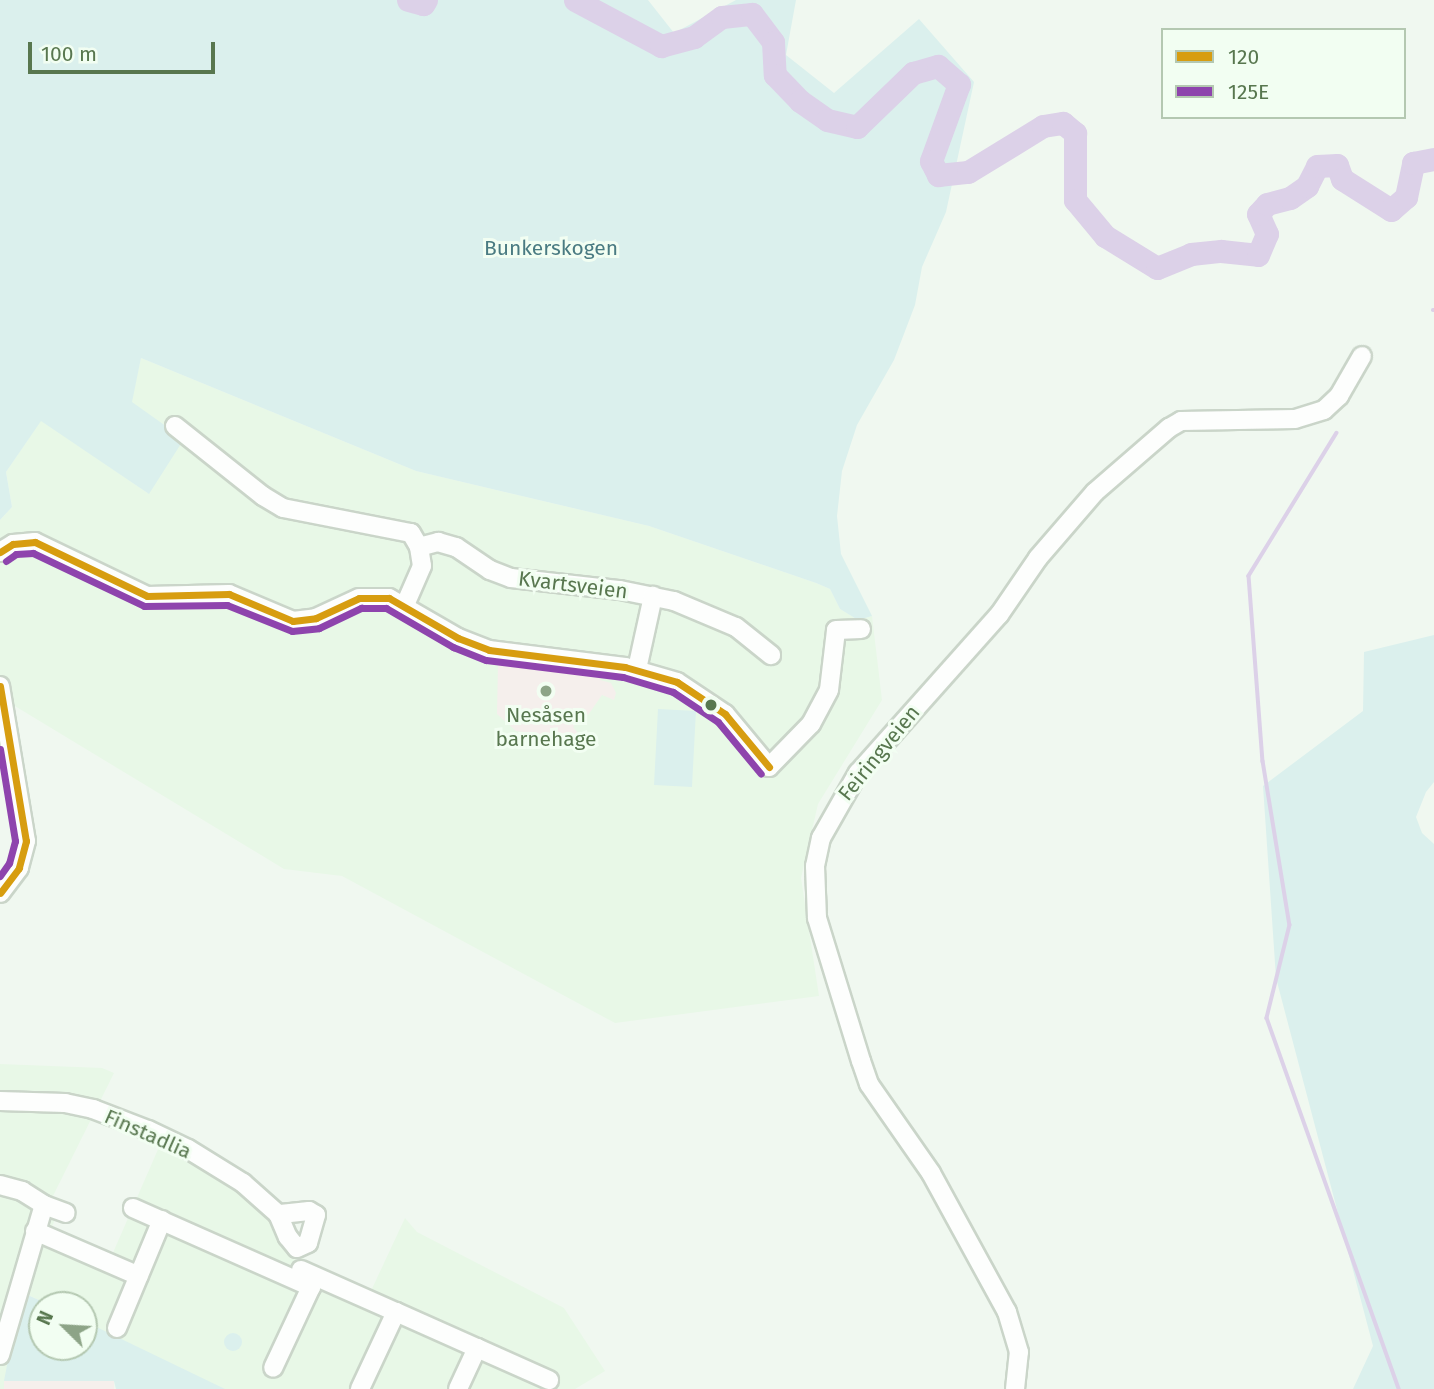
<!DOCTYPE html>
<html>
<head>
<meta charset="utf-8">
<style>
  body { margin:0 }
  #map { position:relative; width:1434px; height:1389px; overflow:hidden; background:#f0f8f0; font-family:"Fira Sans",sans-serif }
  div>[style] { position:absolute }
  .residential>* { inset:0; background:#e8f8e7 }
  .education>* { inset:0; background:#f5efec; transform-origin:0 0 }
  .green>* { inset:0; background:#dbf0ed; transform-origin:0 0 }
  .round { border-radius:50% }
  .stream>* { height:3.5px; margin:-1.75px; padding:0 1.75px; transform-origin:1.75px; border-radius:1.75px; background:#dcd1e8 }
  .river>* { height:23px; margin:-11.5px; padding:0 11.5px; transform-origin:11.5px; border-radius:11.5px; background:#dcd1e8 }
  .roads { filter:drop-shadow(2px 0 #cad5c9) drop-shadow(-2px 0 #cad5c9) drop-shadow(0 2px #cad5c9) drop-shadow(0 -2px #cad5c9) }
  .minor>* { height:18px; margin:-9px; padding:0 9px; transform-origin:9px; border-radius:9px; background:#fdfefd }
  .bus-1>* { height:7px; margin:-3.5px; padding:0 3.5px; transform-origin:3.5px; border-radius:3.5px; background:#d79d10 }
  .bus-2>* { height:7px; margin:-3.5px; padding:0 3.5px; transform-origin:3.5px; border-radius:3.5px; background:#8e44ad }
  .dots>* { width:19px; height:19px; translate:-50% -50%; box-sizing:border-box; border:4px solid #f2fef2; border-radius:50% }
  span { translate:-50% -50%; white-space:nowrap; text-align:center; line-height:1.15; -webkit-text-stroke:6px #f2fef2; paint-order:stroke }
  .park-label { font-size:21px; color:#4a7b82 }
  .street-label { font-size:21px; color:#58774f }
  .poi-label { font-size:21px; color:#58774f }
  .legend { position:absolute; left:1161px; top:28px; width:245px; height:91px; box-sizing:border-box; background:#f2fef2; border:2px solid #b4c8b1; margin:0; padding:9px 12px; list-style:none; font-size:21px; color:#58774f }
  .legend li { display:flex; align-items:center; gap:14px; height:35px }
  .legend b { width:35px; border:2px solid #b4c8b1 }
  .north { position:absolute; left:28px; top:1291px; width:70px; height:70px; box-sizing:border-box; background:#f2fef2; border:2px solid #b4c8b1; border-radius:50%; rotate:294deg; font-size:19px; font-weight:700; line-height:28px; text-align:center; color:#58774f }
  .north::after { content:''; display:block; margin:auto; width:24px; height:32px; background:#8da487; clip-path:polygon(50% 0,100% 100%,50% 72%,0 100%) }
  .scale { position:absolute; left:28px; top:42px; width:187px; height:32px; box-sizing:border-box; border:4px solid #58774f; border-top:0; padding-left:9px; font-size:21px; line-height:24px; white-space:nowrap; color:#58774f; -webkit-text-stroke:5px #f2fef2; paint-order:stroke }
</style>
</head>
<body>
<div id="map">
  <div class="residential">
    <div style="clip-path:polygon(141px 358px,416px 471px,649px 526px,816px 583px,830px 589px,840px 609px,858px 620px,872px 616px,882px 700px,818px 804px,801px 878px,819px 996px,615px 1023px,342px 876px,284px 869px,0 697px,0 520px,12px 507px,6px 472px,41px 420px,149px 494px,131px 402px)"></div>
    <div style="clip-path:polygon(0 1064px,102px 1068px,114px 1073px,52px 1198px,61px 1204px,52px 1227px,112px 1255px,166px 1131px,220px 1160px,278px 1201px,306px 1264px,370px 1293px,405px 1218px,417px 1232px,564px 1308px,605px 1371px,575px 1389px,221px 1389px,84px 1322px,84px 1305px,49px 1305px,22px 1292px,4px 1389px,0 1389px)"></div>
  </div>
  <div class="education">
    <div style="clip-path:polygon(498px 665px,601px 672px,600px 680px,611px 683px,616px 693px,614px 700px,602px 695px,588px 715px,585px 714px,573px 727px,578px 733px,569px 738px,516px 731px,497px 714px)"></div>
    <div style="left:4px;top:1381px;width:110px;height:8px"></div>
  </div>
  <div class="green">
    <div style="clip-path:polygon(0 0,648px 0,674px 33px,736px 0,796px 0,786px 55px,834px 93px,919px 19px,974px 82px,946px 212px,922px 267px,915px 305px,894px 360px,857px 425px,842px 471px,837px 516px,841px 554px,872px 616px,858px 620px,840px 609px,830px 589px,816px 583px,649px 526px,416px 471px,141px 358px,132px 402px,184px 439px,149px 494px,41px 421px,6px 472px,12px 507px,0 520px)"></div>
    <div style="clip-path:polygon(1434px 635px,1434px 782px,1426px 792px,1416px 817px,1422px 833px,1434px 844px,1434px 1389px,1353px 1389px,1373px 1346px,1276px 978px,1263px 786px,1363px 711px,1364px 652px)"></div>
    <div style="left:658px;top:709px;width:38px;height:76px;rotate:3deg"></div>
    <div style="clip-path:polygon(21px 1292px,50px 1305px,42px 1305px,42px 1347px,84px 1347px,84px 1321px,225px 1389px,116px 1389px,114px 1381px,4px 1381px)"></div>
    <div class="round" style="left:224px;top:1333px;width:18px;height:18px"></div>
  </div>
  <div class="stream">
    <div style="left:1433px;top:310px;width:1px"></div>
    <div style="left:1337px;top:433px;width:168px;rotate:121.6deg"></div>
    <div style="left:1249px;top:576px;width:186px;rotate:85.7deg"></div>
    <div style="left:1263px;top:761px;width:166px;rotate:80.7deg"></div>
    <div style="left:1290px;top:925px;width:96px;rotate:103.9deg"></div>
    <div style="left:1267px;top:1018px;width:394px;rotate:70.4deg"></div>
  </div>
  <div class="river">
    <div style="left:408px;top:0;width:16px;rotate:15deg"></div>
    <div style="left:423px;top:4px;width:5px;rotate:-53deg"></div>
    <div style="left:575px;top:0;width:98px;rotate:28.1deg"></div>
    <div style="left:661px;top:46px;width:34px;rotate:-15deg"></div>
    <div style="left:694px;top:37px;width:34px;rotate:-36deg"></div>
    <div style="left:722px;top:17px;width:30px;rotate:-6deg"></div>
    <div style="left:752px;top:14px;width:35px;rotate:53deg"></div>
    <div style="left:773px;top:42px;width:33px;rotate:87deg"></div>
    <div style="left:775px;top:75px;width:36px;rotate:46deg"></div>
    <div style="left:800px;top:101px;width:33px;rotate:35deg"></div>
    <div style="left:827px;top:120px;width:31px;rotate:13deg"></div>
    <div style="left:857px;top:127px;width:78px;rotate:-44deg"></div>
    <div style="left:913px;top:73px;width:26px;rotate:-16deg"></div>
    <div style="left:938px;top:66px;width:28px;rotate:41deg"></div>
    <div style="left:959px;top:84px;width:82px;rotate:110deg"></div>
    <div style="left:931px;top:161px;width:16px;rotate:63deg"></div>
    <div style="left:938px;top:175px;width:30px;rotate:-6deg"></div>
    <div style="left:968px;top:172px;width:88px;rotate:-31.5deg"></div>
    <div style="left:1043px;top:126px;width:20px;rotate:-9deg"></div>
    <div style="left:1063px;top:123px;width:16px;rotate:40deg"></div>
    <div style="left:1075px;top:133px;width:67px;rotate:90deg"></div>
    <div style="left:1075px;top:200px;width:47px;rotate:50.2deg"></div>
    <div style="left:1105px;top:236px;width:61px;rotate:31.6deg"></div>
    <div style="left:1157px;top:268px;width:37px;rotate:-22deg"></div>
    <div style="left:1191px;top:254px;width:30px;rotate:-6deg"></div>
    <div style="left:1221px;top:251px;width:37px;rotate:6deg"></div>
    <div style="left:1258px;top:255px;width:23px;rotate:-67deg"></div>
    <div style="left:1267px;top:234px;width:22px;rotate:-114deg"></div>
    <div style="left:1258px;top:214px;width:13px;rotate:-48deg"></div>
    <div style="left:1267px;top:204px;width:24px;rotate:-15deg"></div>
    <div style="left:1290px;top:198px;width:21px;rotate:-35deg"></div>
    <div style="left:1307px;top:186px;width:22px;rotate:-63deg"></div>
    <div style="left:1317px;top:166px;width:20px;rotate:-3deg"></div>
    <div style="left:1337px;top:165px;width:15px;rotate:70deg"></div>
    <div style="left:1342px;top:179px;width:58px;rotate:32.3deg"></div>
    <div style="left:1391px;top:210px;width:20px;rotate:-41deg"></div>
    <div style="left:1406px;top:197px;width:35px;rotate:-78deg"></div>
    <div style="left:1413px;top:163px;width:21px;rotate:-11deg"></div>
  </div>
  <div class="roads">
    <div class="minor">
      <div style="left:175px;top:426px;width:112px;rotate:38.5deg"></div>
      <div style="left:263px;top:496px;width:23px;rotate:31deg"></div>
      <div style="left:283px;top:508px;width:130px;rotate:11.1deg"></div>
      <div style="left:411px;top:533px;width:16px;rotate:60deg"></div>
      <div style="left:419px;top:547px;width:19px;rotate:81deg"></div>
      <div style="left:422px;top:566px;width:43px;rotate:113.6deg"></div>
      <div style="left:419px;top:547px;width:20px;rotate:-15deg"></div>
      <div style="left:438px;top:542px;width:19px;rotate:16deg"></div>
      <div style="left:456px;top:547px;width:41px;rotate:34.1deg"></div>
      <div style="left:490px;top:570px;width:22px;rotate:21deg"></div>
      <div style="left:511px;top:578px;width:110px;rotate:6.3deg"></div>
      <div style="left:620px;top:590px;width:55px;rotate:11.5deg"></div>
      <div style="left:674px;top:601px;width:67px;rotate:22.8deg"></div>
      <div style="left:736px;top:627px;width:45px;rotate:38.7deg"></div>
      <div style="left:0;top:552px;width:15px;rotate:-32deg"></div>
      <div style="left:13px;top:544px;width:22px;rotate:-5deg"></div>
      <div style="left:35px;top:542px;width:124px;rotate:25.7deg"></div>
      <div style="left:147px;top:596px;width:82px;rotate:-1.4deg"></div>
      <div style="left:229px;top:594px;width:69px;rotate:22.9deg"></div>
      <div style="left:293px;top:621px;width:23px;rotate:-7deg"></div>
      <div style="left:316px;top:618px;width:47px;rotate:-24.9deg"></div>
      <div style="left:359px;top:598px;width:30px"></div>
      <div style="left:389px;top:598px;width:80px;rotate:30.1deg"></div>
      <div style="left:458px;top:638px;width:33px;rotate:21deg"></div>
      <div style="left:489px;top:650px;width:137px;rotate:7.1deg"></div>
      <div style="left:625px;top:667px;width:54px;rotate:16.1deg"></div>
      <div style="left:677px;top:682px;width:58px;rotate:33.7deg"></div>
      <div style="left:725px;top:714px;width:69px;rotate:50.3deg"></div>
      <div style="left:769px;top:767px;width:60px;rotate:-45.7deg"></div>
      <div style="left:811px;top:724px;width:38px;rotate:-62deg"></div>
      <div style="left:829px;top:690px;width:60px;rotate:-83.3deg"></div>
      <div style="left:836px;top:630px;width:25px;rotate:-2deg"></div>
      <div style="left:637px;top:669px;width:75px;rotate:-77.6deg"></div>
      <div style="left:0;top:686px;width:157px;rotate:80.5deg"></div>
      <div style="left:26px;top:841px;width:28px;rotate:105deg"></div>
      <div style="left:19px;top:868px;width:31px;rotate:127deg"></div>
      <div style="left:0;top:1101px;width:65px;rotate:1.8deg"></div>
      <div style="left:65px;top:1103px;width:29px;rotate:12deg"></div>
      <div style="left:93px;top:1109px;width:59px;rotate:20.9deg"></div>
      <div style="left:148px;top:1130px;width:44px;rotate:25.4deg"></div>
      <div style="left:188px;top:1149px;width:65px;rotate:31.7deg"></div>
      <div style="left:243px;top:1183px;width:47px;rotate:41.5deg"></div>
      <div style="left:278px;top:1214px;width:25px;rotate:67deg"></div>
      <div style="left:288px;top:1237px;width:14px;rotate:51deg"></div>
      <div style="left:297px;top:1248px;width:12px;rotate:-24deg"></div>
      <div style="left:308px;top:1243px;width:29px;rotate:-74deg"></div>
      <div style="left:316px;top:1215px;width:8px;rotate:-150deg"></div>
      <div style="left:309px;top:1211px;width:31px;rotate:174deg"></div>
      <div style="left:0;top:1185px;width:23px;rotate:15deg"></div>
      <div style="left:22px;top:1191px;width:26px;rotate:32deg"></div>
      <div style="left:133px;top:1208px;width:195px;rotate:23.9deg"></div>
      <div style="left:311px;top:1287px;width:89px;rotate:115.1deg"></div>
      <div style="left:35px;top:1231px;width:113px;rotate:23.4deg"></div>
      <div style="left:301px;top:1270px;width:104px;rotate:23.9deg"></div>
      <div style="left:396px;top:1312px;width:85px;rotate:115.1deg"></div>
      <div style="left:396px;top:1312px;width:89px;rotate:24deg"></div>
      <div style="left:477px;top:1348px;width:45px;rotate:114.9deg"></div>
      <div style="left:117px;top:1328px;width:117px;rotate:-67.4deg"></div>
      <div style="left:477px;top:1348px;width:79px;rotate:24deg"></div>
      <div style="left:0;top:1355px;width:156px;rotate:-73.7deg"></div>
      <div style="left:44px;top:1205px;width:23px;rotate:20deg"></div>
      <div style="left:1015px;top:1389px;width:37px;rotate:-84deg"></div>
      <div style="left:1019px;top:1352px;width:42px;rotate:-106.7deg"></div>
      <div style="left:1007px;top:1312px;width:158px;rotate:-118.7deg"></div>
      <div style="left:931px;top:1173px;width:108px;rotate:-124.9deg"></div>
      <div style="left:869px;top:1084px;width:24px;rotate:-109deg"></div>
      <div style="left:861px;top:1061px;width:150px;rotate:-107.1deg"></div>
      <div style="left:817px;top:918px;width:52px;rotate:-92.2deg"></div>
      <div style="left:815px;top:866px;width:29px;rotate:-78deg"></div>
      <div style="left:821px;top:838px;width:75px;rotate:-60.4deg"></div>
      <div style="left:858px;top:773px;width:212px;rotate:-48.3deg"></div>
      <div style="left:999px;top:615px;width:69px;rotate:-55.6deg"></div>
      <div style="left:1038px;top:558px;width:87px;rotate:-49.2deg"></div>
      <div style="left:1095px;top:492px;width:98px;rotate:-40.9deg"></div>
      <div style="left:1169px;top:428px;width:14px;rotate:-30deg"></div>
      <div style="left:1181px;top:421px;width:114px;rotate:-1deg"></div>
      <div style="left:1295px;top:419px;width:30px;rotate:-17deg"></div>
      <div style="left:1324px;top:410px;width:21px;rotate:-43deg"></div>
      <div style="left:1339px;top:396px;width:46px;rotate:-60.1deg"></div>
    </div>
  </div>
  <div class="bus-1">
    <div style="left:0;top:552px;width:15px;rotate:-32deg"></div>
    <div style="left:13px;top:544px;width:22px;rotate:-5deg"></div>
    <div style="left:35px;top:542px;width:124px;rotate:25.7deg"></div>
    <div style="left:147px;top:596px;width:82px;rotate:-1.4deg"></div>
    <div style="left:229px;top:594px;width:69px;rotate:22.9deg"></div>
    <div style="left:293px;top:621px;width:23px;rotate:-7deg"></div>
    <div style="left:316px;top:618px;width:47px;rotate:-24.9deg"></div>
    <div style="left:359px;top:598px;width:30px"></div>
    <div style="left:389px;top:598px;width:80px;rotate:30.1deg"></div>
    <div style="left:458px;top:638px;width:33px;rotate:21deg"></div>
    <div style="left:489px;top:650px;width:137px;rotate:7.1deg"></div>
    <div style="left:625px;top:667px;width:54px;rotate:16.1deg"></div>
    <div style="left:677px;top:682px;width:58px;rotate:33.7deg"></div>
    <div style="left:725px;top:714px;width:69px;rotate:50.3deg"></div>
    <div style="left:0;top:686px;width:157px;rotate:80.5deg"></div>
    <div style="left:26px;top:841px;width:28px;rotate:105deg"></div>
    <div style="left:19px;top:868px;width:31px;rotate:127deg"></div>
  </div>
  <div class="bus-2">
    <div style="left:6px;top:561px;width:12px;rotate:-35deg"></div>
    <div style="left:16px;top:554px;width:17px;rotate:-3deg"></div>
    <div style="left:33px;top:553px;width:123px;rotate:25.5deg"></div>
    <div style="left:144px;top:606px;width:83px;rotate:-0.7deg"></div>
    <div style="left:227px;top:605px;width:70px;rotate:21.8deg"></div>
    <div style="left:292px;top:631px;width:27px;rotate:-6deg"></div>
    <div style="left:319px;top:628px;width:47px;rotate:-25.5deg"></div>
    <div style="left:361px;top:608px;width:25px"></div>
    <div style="left:386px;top:608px;width:78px;rotate:30.2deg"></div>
    <div style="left:453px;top:647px;width:35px;rotate:22deg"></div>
    <div style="left:486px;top:660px;width:138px;rotate:7.1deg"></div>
    <div style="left:623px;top:677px;width:52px;rotate:16.7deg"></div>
    <div style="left:673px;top:692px;width:54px;rotate:33.7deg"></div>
    <div style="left:718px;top:722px;width:67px;rotate:50.4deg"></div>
    <div style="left:0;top:749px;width:93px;rotate:80.7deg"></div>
    <div style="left:15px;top:841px;width:23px;rotate:105deg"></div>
    <div style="left:9px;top:863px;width:16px;rotate:125deg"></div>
  </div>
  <div class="dots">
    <div style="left:546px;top:691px;background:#8da487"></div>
    <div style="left:711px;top:705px;background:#58774f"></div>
  </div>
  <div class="park-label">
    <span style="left:551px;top:248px">Bunkerskogen</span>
  </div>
  <div class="street-label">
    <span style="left:573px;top:585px;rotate:7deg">Kvartsveien</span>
    <span style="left:879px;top:753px;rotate:-51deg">Feiringveien</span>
    <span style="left:148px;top:1134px;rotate:24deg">Finstadlia</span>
  </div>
  <div class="poi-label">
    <span style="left:546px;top:727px">Nesåsen<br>barnehage</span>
  </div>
  <ul class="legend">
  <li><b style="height:9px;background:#d79d10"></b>120</li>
  <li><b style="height:9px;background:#8e44ad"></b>125E</li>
  </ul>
  <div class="north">N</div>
  <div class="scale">100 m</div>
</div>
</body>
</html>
